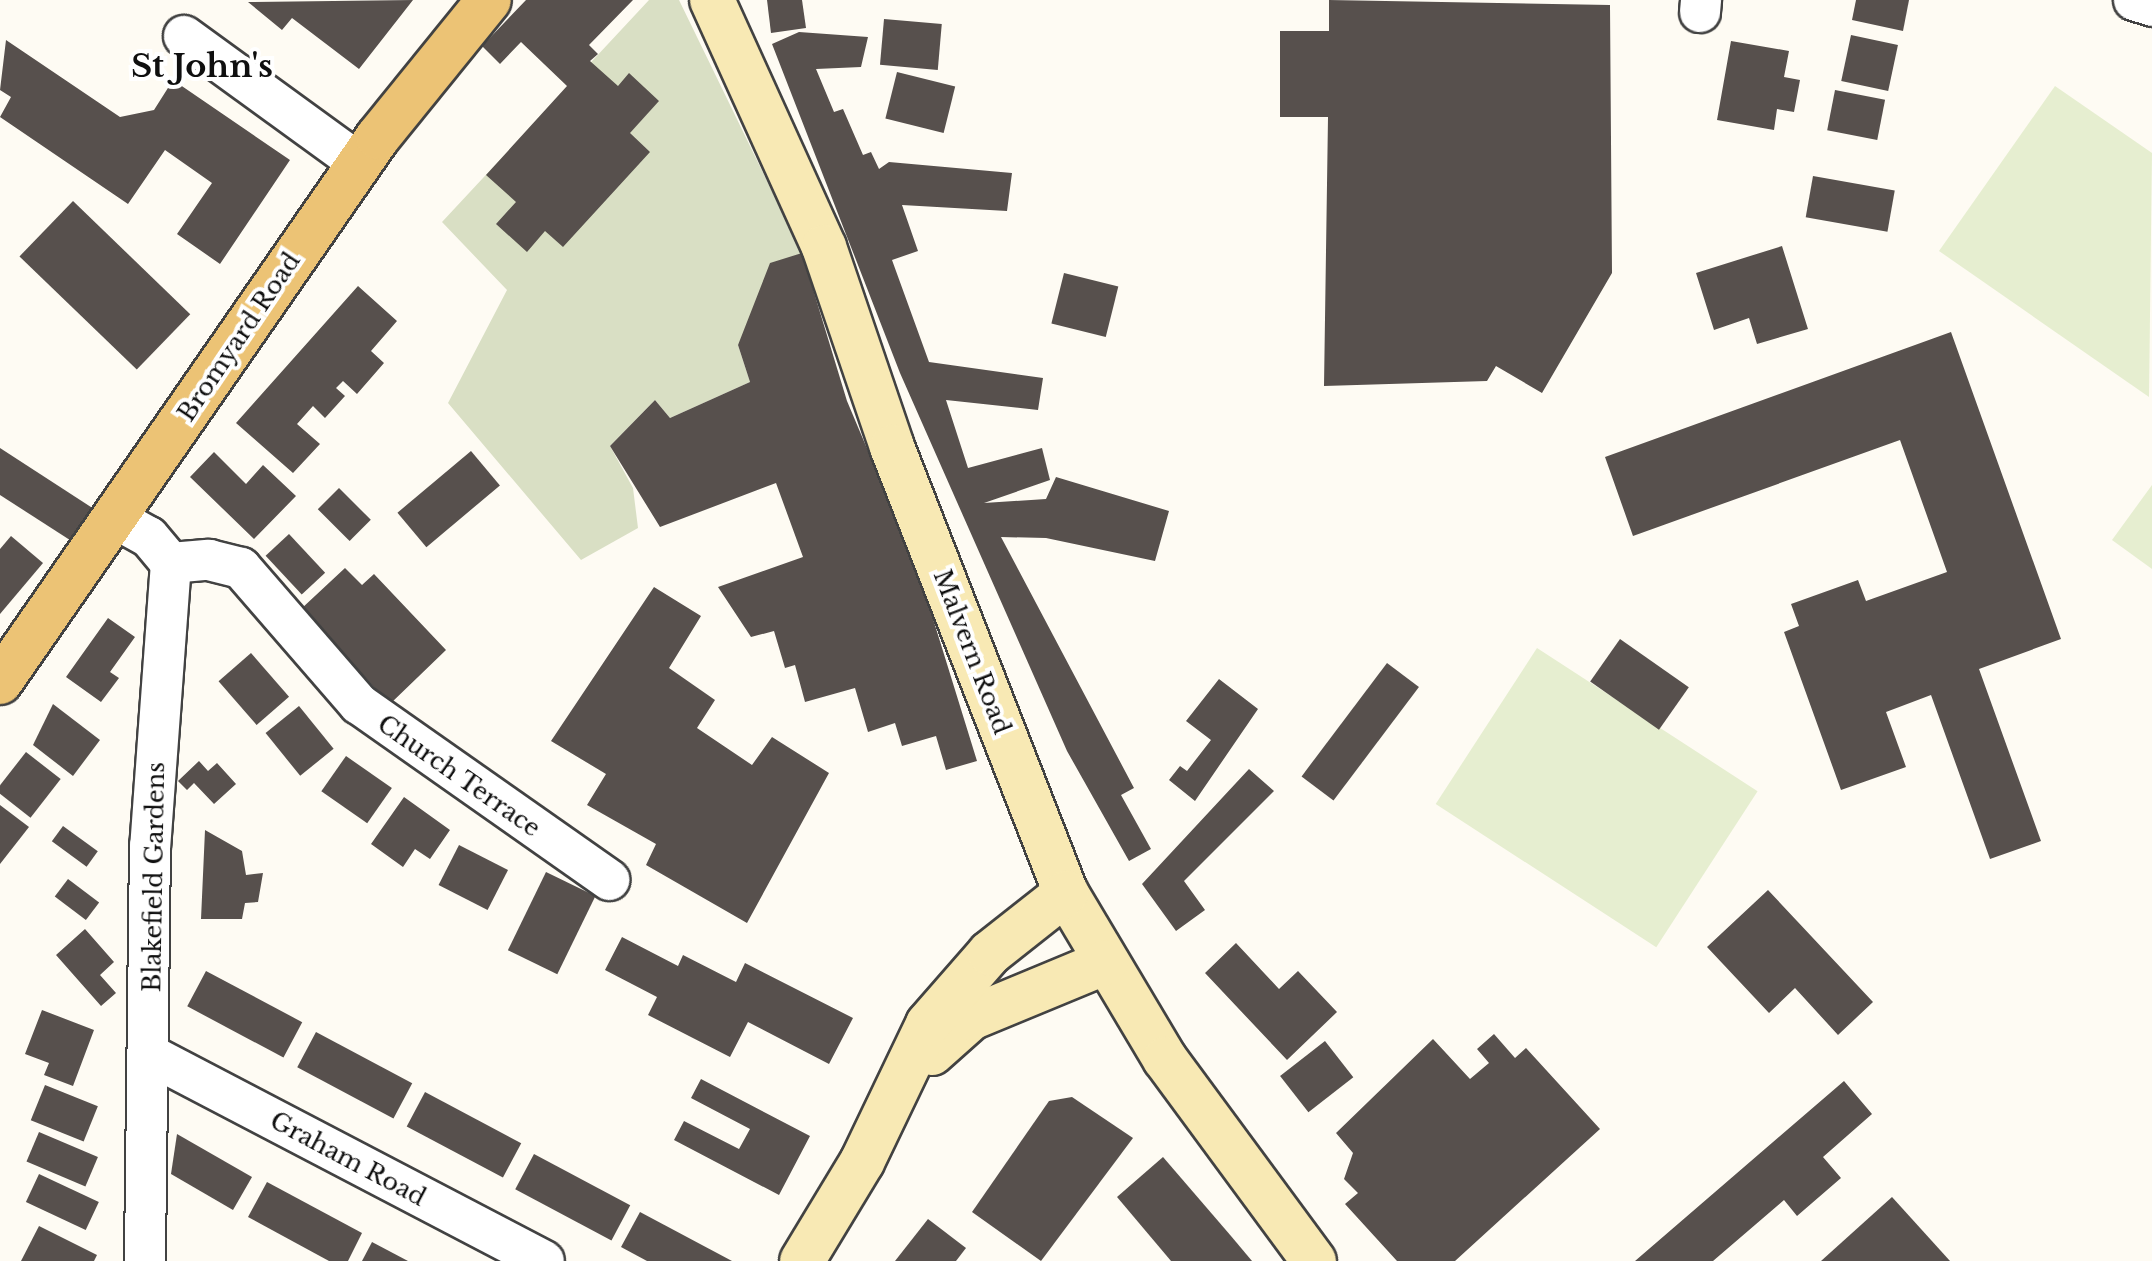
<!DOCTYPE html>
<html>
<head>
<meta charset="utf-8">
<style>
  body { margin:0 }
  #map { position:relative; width:2152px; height:1261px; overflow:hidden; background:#fefbf3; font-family:"Libre Baskerville",serif }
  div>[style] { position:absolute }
  .cemetery>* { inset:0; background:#d9dfc4 }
  .pitch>* { inset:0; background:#e6eed0; transform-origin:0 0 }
  .building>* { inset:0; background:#57504d; transform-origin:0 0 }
  .roads { filter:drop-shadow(2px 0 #424242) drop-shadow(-2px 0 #424242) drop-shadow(0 2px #424242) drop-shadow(0 -2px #424242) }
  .street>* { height:40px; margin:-20px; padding:0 20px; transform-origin:20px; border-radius:20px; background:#fff }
  .secondary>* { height:44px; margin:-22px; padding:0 22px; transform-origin:22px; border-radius:22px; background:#f8e9b4 }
  .primary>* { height:44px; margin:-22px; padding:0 22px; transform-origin:22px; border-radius:22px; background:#ecc375 }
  span { translate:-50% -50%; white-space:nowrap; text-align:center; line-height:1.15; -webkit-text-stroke:8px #fff; paint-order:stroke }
  .street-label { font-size:24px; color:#0f0f0f }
  .district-label { font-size:32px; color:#0f0f0f; font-weight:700 }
</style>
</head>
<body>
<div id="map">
  <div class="cemetery">
    <div style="clip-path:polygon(649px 0,679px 0,802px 253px,738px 345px,750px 382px,670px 418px,655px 400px,610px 446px,633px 488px,638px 528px,581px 560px,448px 403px,507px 290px,442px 222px)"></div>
  </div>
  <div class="pitch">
    <div style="clip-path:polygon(2055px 86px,2152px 153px,2149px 397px,1939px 251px)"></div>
    <div style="clip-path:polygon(2152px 485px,2152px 569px,2112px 540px)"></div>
    <div style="left:1537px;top:648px;width:263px;height:186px;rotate:33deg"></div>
  </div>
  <div class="building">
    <div style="clip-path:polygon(413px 0,359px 69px,292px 18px,282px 30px,248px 2px)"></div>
    <div style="clip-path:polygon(526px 0,633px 0,589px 45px,598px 54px,590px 61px,618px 86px,629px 73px,659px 101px,630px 133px,650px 152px,563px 247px,545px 231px,527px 252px,496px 224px,516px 202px,486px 175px,567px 86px,521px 42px,500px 64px,482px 46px)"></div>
    <div style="clip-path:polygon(767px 0,802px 0,806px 28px,771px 33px)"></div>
    <div style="clip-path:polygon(1329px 0,1610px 5px,1612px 273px,1542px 393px,1496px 366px,1487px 381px,1324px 386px,1328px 117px,1280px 117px,1280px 31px,1329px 31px)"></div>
    <div style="clip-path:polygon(1856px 0,1909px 0,1903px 31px,1852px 20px)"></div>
    <div style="left:884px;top:19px;width:58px;height:46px;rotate:5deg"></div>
    <div style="clip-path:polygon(799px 32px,868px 37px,861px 67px,816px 69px,834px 112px,843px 109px,863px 155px,871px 152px,879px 169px,889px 162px,1012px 173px,1007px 211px,902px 205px,918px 251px,892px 260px,929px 362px,1043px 378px,1038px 410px,946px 400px,968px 468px,1042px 448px,1050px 480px,984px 503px,1046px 499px,1056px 477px,1169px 511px,1155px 561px,1046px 538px,1001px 537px,1134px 788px,1121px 795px,1151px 849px,1129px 861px,1067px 751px,900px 373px,772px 44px)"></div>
    <div style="left:1851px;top:35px;width:48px;height:47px;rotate:12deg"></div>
    <div style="clip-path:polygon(6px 40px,120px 117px,154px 110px,173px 80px,290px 160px,220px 264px,177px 234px,212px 183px,165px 150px,128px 204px,0 117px,11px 97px,0 90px)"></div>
    <div style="clip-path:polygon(1731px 41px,1789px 51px,1784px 77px,1800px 80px,1794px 112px,1777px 109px,1774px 130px,1717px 120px)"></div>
    <div style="left:897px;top:72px;width:60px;height:48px;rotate:14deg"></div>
    <div style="left:1835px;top:90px;width:51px;height:41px;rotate:11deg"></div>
    <div style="left:1813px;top:176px;width:83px;height:42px;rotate:10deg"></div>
    <div style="left:73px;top:201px;width:163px;height:77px;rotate:44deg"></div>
    <div style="clip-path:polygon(1782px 246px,1808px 329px,1757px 344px,1749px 318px,1714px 330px,1696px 273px)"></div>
    <div style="clip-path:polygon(802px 253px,847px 401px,917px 567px,977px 761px,946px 770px,936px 736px,902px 746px,895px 723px,868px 732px,855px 688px,805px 702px,795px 665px,785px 668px,774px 631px,751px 637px,718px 587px,803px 557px,776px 483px,660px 527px,610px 446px,655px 400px,670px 418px,750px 382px,738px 345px,770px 263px)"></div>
    <div style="left:1064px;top:273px;width:56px;height:52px;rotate:14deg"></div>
    <div style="clip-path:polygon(358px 286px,397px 321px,371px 351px,384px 363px,357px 394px,343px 381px,336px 388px,345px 396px,325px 418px,313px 406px,297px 424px,320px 444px,293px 473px,236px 423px)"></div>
    <div style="clip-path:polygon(1951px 332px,2061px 639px,1979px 669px,2041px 841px,1990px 859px,1931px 695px,1886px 712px,1906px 767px,1841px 790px,1784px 632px,1799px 626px,1791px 604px,1858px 580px,1866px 601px,1947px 572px,1900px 440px,1633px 536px,1605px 457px)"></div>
    <div style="clip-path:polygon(0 448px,94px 509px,73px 542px,0 495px)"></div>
    <div style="left:471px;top:451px;width:45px;height:96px;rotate:50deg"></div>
    <div style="clip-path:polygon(214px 452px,246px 484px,263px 465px,296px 496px,254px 539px,190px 477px)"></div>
    <div style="left:339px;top:488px;width:45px;height:30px;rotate:45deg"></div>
    <div style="left:289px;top:534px;width:53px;height:32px;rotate:47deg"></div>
    <div style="clip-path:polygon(11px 536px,43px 563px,0 614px,0 549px)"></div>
    <div style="clip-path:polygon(345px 568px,362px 585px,374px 574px,446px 650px,390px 704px,301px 609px)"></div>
    <div style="clip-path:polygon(654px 587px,701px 616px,669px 668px,715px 700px,697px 728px,752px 765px,772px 737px,829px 773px,747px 923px,646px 865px,656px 844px,587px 805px,606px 774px,551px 741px)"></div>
    <div style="clip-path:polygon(108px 618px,135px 637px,110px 672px,119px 678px,101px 702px,66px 677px)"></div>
    <div style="left:1620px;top:639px;width:84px;height:52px;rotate:35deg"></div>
    <div style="left:251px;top:653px;width:58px;height:43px;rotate:49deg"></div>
    <div style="left:1387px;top:663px;width:40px;height:142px;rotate:37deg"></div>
    <div style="clip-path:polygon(1219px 679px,1258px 709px,1195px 801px,1169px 780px,1180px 766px,1187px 771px,1211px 740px,1186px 721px)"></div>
    <div style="clip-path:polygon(53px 704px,100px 740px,73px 776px,33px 745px)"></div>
    <div style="left:299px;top:706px;width:55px;height:43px;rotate:51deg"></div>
    <div style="left:26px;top:752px;width:44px;height:49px;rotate:38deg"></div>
    <div style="left:346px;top:756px;width:56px;height:43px;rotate:35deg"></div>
    <div style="clip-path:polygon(199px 761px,208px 771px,217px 763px,236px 784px,214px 804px,194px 783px,187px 790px,178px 781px)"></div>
    <div style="clip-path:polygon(1249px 769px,1274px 791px,1184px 881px,1205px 910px,1176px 931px,1142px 884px)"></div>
    <div style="clip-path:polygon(404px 797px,450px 830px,430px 859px,415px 849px,403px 867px,371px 844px)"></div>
    <div style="clip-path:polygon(0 805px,29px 827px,0 864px)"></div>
    <div style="left:63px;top:826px;width:43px;height:19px;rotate:36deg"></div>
    <div style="clip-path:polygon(205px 830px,242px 851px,246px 875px,263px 873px,258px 902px,245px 903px,242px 919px,201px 919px)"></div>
    <div style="left:459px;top:845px;width:55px;height:45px;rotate:27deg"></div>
    <div style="left:546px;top:872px;width:55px;height:87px;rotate:26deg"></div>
    <div style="left:68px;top:879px;width:39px;height:22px;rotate:37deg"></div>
    <div style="clip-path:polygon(1768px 890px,1873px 1002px,1838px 1035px,1795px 988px,1769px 1013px,1707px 947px)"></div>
    <div style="clip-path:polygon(85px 929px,114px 962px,100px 975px,116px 993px,101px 1006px,56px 955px)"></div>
    <div style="clip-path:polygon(622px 937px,678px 966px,683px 955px,736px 982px,745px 963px,853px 1018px,829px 1064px,748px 1022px,730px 1057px,648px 1015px,657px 997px,605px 970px)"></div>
    <div style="clip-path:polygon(1236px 943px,1279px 989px,1298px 971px,1337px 1012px,1287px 1060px,1205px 973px)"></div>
    <div style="left:206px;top:971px;width:109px;height:40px;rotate:28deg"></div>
    <div style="clip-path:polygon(42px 1010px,94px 1030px,73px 1086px,44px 1075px,49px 1063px,25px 1054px)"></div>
    <div style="left:316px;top:1032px;width:109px;height:40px;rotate:28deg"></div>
    <div style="clip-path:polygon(1494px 1034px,1515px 1058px,1526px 1048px,1600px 1129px,1455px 1261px,1397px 1261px,1345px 1204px,1358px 1193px,1344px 1179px,1353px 1153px,1336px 1133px,1433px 1039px,1470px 1079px,1489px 1063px,1477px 1049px)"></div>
    <div style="left:1325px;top:1041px;width:46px;height:57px;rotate:52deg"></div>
    <div style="clip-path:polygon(701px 1079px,810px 1136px,779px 1195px,674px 1140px,684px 1121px,739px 1149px,750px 1129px,691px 1098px)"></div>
    <div style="clip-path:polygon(1844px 1081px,1872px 1114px,1823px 1157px,1841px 1178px,1797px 1216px,1784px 1200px,1713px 1261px,1635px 1261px)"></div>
    <div style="left:45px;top:1085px;width:57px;height:38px;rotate:22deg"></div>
    <div style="left:425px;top:1092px;width:109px;height:39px;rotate:28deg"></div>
    <div style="clip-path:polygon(1072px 1097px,1133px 1138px,1041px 1261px,972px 1212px,1049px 1101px)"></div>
    <div style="left:39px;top:1132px;width:64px;height:32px;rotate:23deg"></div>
    <div style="clip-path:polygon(177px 1134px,252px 1177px,233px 1210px,171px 1174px)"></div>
    <div style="left:534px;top:1154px;width:109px;height:40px;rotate:28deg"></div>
    <div style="clip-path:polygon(1163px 1157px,1231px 1236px,1252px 1261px,1171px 1261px,1117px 1197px)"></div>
    <div style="left:39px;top:1174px;width:66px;height:31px;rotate:25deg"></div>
    <div style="clip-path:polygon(267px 1182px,362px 1233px,348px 1261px,329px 1261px,248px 1217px)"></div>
    <div style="clip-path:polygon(1892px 1197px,1950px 1261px,1821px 1261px)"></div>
    <div style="clip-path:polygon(640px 1212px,732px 1261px,647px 1261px,621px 1247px)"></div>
    <div style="clip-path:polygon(928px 1219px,966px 1248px,956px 1261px,895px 1261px)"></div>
    <div style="clip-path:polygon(39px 1226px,97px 1255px,94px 1261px,21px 1261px)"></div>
    <div style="clip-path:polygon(372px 1242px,408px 1261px,362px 1261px)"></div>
  </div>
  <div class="roads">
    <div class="street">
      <div style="left:2134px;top:0;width:19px;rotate:18deg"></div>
      <div style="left:1700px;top:12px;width:12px;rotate:-85deg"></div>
      <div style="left:184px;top:36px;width:218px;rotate:36deg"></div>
      <div style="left:118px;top:520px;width:35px;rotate:29deg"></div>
      <div style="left:149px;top:537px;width:34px;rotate:50deg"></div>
      <div style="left:171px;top:563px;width:284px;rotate:94.2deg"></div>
      <div style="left:150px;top:846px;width:415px;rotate:90.7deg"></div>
      <div style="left:171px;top:563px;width:38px;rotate:-5deg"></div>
      <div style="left:209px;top:560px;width:33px;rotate:14deg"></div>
      <div style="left:241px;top:568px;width:180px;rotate:49.1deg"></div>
      <div style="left:359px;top:704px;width:306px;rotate:35.1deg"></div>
      <div style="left:152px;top:1056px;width:442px;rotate:27.6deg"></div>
    </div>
    <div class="secondary">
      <div style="left:712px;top:0;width:271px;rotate:65.6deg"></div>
      <div style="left:824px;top:247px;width:211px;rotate:71.2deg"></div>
      <div style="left:892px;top:447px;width:479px;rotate:68.7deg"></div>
      <div style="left:1066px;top:893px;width:193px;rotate:59.2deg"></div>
      <div style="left:1165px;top:1059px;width:251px;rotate:53.6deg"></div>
      <div style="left:932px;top:1053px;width:52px;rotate:-41.9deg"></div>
      <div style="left:971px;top:1018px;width:146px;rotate:-22.5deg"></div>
      <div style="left:802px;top:1261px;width:116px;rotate:-58.8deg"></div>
      <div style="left:862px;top:1162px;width:153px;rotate:-64.4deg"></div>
      <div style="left:928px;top:1024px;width:94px;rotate:-48.9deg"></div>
      <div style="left:990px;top:953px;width:97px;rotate:-38.3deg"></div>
    </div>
    <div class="primary">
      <div style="left:0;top:682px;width:663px;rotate:-55.26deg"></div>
      <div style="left:378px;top:137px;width:176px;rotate:-51deg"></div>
    </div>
  </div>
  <div class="street-label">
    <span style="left:239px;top:337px;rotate:-56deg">Bromyard Road</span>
    <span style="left:972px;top:652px;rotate:69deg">Malvern Road</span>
    <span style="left:459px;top:776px;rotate:35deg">Church Terrace</span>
    <span style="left:154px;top:877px;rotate:-89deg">Blakefield Gardens</span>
    <span style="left:348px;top:1159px;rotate:28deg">Graham Road</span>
  </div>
  <div class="district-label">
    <span style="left:202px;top:66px">St John's</span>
  </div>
</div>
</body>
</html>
